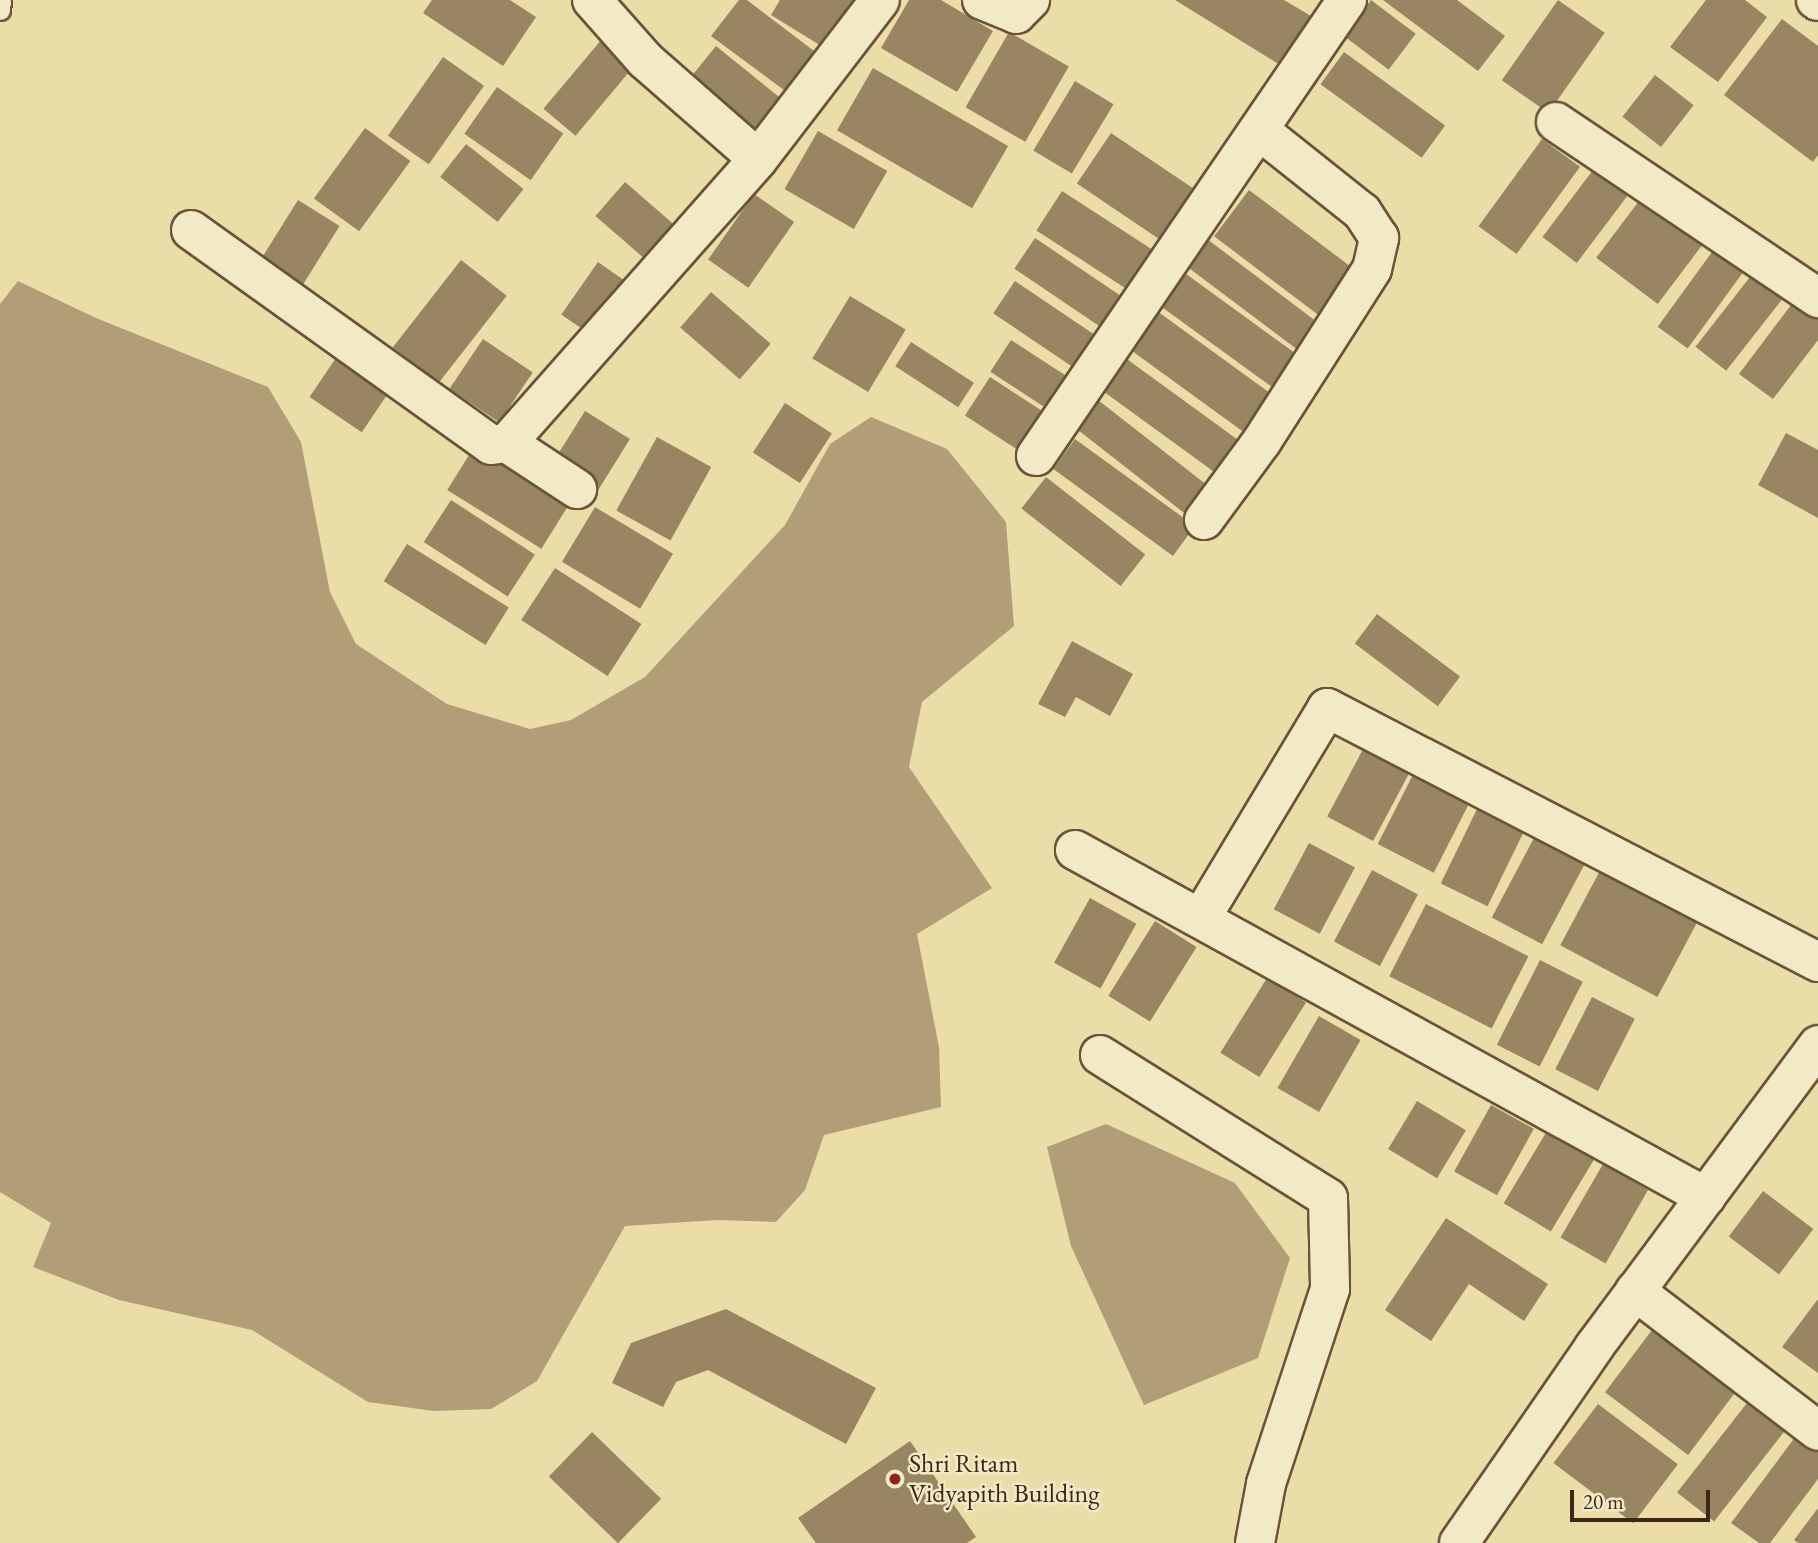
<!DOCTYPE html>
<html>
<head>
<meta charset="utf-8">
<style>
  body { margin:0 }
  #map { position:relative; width:1818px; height:1543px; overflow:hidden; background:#ebdda8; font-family:"EB Garamond",serif }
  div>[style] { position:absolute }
  .water>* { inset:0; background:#b09f76 }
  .building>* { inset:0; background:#988561; transform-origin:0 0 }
  .roads { filter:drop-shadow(2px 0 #695439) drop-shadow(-2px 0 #695439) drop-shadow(0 2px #695439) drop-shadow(0 -2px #695439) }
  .service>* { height:19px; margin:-9.5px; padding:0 9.5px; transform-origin:9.5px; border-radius:9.5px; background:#f2e9c6 }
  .minor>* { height:38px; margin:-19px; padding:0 19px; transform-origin:19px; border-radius:19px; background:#f2e9c6 }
  .tertiary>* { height:38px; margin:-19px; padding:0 19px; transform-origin:19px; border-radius:19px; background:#f2e9c6 }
  .dots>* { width:19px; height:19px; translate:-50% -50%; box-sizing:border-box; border:4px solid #f2e9c6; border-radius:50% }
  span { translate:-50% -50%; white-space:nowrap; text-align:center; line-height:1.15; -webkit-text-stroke:5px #f2e9c6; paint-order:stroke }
  .poi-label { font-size:26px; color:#3e2614 }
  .left { translate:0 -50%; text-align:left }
  .scale { position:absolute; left:1570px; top:1490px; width:140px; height:32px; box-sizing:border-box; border:4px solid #3e2614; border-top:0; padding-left:9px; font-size:21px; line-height:24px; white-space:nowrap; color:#3e2614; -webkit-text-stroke:5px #f2e9c6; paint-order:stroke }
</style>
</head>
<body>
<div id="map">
  <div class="water">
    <div style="clip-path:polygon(18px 281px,96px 318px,268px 387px,301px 442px,330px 592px,356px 644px,447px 704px,530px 729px,571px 720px,645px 677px,785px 525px,830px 444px,871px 417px,947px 449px,1006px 522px,1014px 626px,922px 702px,909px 767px,992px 888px,917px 934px,939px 1047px,941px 1107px,824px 1135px,805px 1190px,776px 1222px,717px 1220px,625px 1226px,537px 1381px,491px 1409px,434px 1411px,368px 1402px,252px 1330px,119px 1300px,33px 1267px,51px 1223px,0 1192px,0 304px)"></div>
    <div style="clip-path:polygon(1106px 1124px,1235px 1183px,1290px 1258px,1258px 1358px,1144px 1405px,1071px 1246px,1047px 1147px)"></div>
  </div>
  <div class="building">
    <div style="clip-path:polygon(432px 0,510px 0,536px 17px,503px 66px,423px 13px)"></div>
    <div style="clip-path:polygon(739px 0,747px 0,822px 57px,792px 96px,711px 36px)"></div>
    <div style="clip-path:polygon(780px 0,863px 0,831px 52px,771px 15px)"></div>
    <div style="clip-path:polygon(909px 0,941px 0,993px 31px,957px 92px,881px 48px)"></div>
    <div style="clip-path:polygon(1175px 0,1284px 0,1316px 19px,1285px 68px)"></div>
    <div style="left:1371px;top:0;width:56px;height:45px;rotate:37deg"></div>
    <div style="clip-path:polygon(1383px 0,1457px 0,1505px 36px,1478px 71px)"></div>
    <div style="left:1558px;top:0;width:57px;height:98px;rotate:35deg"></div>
    <div style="clip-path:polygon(1706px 0,1745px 0,1767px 17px,1718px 82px,1670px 47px)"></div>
    <div style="clip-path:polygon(1782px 19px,1818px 46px,1818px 155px,1813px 162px,1724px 95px)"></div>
    <div style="left:1009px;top:32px;width:69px;height:87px;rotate:30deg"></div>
    <div style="left:607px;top:33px;width:42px;height:99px;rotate:40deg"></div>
    <div style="left:716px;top:46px;width:97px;height:45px;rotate:39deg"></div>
    <div style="left:1344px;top:52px;width:125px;height:40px;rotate:36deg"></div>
    <div style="left:443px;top:57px;width:50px;height:96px;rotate:35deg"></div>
    <div style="left:873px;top:68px;width:156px;height:72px;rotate:30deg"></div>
    <div style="left:1655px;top:75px;width:49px;height:53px;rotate:38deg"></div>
    <div style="left:1075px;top:81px;width:45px;height:81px;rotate:31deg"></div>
    <div style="left:497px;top:87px;width:81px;height:57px;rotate:35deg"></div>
    <div style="left:365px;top:128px;width:56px;height:87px;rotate:36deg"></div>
    <div style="left:818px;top:131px;width:80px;height:67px;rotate:30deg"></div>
    <div style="left:1111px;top:133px;width:99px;height:61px;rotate:34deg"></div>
    <div style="left:1542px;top:139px;width:47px;height:108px;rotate:36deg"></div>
    <div style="left:466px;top:144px;width:73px;height:42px;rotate:38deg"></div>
    <div style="left:1599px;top:162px;width:43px;height:94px;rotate:37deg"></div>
    <div style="left:625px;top:182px;width:79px;height:45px;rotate:41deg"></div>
    <div style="left:1249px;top:190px;width:141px;height:58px;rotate:37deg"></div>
    <div style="left:1062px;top:191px;width:108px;height:47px;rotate:33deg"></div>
    <div style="left:1645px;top:193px;width:77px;height:81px;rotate:37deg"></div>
    <div style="left:754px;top:194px;width:49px;height:80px;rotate:35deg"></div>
    <div style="left:298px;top:200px;width:49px;height:69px;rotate:32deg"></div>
    <div style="left:1035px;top:238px;width:105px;height:37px;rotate:34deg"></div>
    <div style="left:1207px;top:239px;width:144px;height:34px;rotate:37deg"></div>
    <div style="left:1720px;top:241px;width:37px;height:106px;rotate:36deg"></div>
    <div style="left:461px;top:260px;width:58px;height:111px;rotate:38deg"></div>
    <div style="left:598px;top:262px;width:40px;height:64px;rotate:35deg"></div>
    <div style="left:1757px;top:268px;width:39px;height:100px;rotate:38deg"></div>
    <div style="left:1182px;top:271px;width:155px;height:41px;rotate:36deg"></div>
    <div style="left:1015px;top:281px;width:96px;height:39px;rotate:34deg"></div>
    <div style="left:711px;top:292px;width:79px;height:47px;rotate:41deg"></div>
    <div style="clip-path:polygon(1800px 293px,1818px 307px,1818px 340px,1773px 399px,1739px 374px)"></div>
    <div style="left:850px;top:296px;width:65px;height:73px;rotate:31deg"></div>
    <div style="left:1157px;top:311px;width:156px;height:47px;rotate:36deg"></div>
    <div style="left:483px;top:339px;width:60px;height:60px;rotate:34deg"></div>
    <div style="left:1011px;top:340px;width:73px;height:38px;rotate:33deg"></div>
    <div style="left:911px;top:342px;width:75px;height:29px;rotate:33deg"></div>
    <div style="left:342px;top:349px;width:63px;height:58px;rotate:34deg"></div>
    <div style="left:1124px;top:357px;width:153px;height:40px;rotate:36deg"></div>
    <div style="left:990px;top:377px;width:66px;height:46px;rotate:33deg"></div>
    <div style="left:1098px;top:400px;width:154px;height:36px;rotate:38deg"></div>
    <div style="left:785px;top:403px;width:56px;height:59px;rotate:33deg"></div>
    <div style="left:585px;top:411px;width:53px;height:62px;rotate:32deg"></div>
    <div style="clip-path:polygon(1786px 433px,1818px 450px,1818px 518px,1758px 485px)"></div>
    <div style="left:657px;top:437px;width:62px;height:84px;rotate:29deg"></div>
    <div style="left:479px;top:439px;width:111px;height:60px;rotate:32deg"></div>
    <div style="left:1075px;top:439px;width:148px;height:37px;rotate:36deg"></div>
    <div style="left:1046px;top:477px;width:126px;height:40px;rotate:38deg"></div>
    <div style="left:451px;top:500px;width:100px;height:50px;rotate:33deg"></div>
    <div style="left:595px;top:507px;width:91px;height:64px;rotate:31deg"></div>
    <div style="left:407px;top:544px;width:120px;height:44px;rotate:32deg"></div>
    <div style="left:555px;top:568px;width:103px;height:62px;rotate:33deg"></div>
    <div style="left:1377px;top:614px;width:104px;height:37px;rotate:37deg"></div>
    <div style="clip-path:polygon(1072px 641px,1133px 674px,1110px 716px,1076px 697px,1065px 717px,1038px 704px)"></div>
    <div style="left:1369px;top:738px;width:52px;height:89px;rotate:28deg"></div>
    <div style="left:1419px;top:763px;width:63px;height:91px;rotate:27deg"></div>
    <div style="left:1478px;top:807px;width:52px;height:85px;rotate:26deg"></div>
    <div style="left:1542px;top:823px;width:57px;height:107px;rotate:28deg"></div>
    <div style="left:1309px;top:843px;width:52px;height:75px;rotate:28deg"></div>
    <div style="left:1603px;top:865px;width:110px;height:91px;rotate:28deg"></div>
    <div style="left:1372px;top:870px;width:52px;height:81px;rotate:28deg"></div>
    <div style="left:1090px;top:898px;width:53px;height:74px;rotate:29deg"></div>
    <div style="left:1426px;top:904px;width:115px;height:81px;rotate:27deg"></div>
    <div style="left:1155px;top:921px;width:49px;height:88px;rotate:32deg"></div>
    <div style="left:1540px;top:960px;width:48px;height:95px;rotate:27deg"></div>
    <div style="left:1267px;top:978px;width:46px;height:88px;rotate:32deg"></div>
    <div style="left:1592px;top:997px;width:48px;height:81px;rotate:27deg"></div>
    <div style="left:1319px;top:1016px;width:48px;height:83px;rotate:30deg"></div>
    <div style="left:1417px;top:1101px;width:57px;height:56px;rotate:31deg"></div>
    <div style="left:1491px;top:1105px;width:49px;height:76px;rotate:29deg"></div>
    <div style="left:1550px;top:1126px;width:55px;height:90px;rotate:31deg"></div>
    <div style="left:1603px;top:1164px;width:52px;height:85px;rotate:30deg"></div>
    <div style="left:1763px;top:1191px;width:63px;height:57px;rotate:37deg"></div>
    <div style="clip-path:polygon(1446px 1218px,1548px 1284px,1524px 1321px,1469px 1284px,1431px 1341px,1385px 1310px)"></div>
    <div style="clip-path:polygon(1818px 1299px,1818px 1373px,1782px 1347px)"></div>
    <div style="clip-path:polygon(726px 1309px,876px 1388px,846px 1444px,708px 1370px,676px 1382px,663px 1407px,612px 1383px,631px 1343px)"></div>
    <div style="left:1655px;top:1326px;width:104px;height:83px;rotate:37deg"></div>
    <div style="left:1754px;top:1394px;width:47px;height:125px;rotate:38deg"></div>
    <div style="left:1598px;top:1404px;width:100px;height:74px;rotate:37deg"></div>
    <div style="left:592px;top:1432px;width:96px;height:62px;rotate:44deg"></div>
    <div style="clip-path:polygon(1796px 1436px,1818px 1452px,1818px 1479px,1770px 1543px,1759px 1543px,1731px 1523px)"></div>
    <div style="clip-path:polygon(910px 1441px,976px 1537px,967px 1543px,816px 1543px,798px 1518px)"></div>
    <div style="clip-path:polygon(1818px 1508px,1818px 1543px,1798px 1543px,1794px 1540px)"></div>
  </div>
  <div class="roads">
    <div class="service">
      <div style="left:0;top:10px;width:10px;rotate:-84deg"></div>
    </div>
    <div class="minor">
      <div style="left:592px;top:0;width:80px;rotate:48.5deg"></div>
      <div style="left:645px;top:60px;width:150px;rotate:41.2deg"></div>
      <div style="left:982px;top:0;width:37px;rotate:22deg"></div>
      <div style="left:1016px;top:14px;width:20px;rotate:-45deg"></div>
      <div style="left:1556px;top:122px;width:316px;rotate:33.9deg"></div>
      <div style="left:191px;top:230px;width:369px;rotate:35.6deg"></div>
      <div style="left:491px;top:445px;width:16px;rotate:-7deg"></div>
      <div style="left:507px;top:443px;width:379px;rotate:-48.5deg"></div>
      <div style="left:758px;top:159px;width:200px;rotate:-52.5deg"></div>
      <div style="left:507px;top:443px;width:84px;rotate:33.3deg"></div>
      <div style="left:1036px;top:456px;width:552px;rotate:-55.71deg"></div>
      <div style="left:1204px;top:520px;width:98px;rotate:-53.7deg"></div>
      <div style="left:1262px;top:441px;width:204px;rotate:-57.4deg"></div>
      <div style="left:1372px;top:269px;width:32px;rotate:-77deg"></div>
      <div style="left:1379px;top:238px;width:31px;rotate:-123deg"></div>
      <div style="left:1362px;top:212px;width:132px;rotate:-141.5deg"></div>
      <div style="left:1075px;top:850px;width:720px;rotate:28.81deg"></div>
      <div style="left:1201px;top:918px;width:245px;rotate:-59deg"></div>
      <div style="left:1327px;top:708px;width:553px;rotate:27.35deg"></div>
      <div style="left:1100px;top:1055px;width:269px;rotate:32.1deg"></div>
      <div style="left:1328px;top:1198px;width:91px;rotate:88.7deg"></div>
      <div style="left:1330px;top:1289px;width:205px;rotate:108.2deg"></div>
      <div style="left:1266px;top:1484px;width:60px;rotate:100.6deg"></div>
      <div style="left:1635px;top:1291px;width:230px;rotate:37.4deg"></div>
    </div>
    <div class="tertiary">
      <div style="left:1816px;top:0;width:2px;rotate:27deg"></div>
      <div style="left:1459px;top:1543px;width:238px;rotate:-55.4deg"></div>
      <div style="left:1594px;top:1347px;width:376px;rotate:-53.4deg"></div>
    </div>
  </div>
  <div class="dots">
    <div style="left:895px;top:1479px;background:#8f2418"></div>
  </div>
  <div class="poi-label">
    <span class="left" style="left:909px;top:1479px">Shri Ritam<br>Vidyapith Building</span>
  </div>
  <div class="scale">20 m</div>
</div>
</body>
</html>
